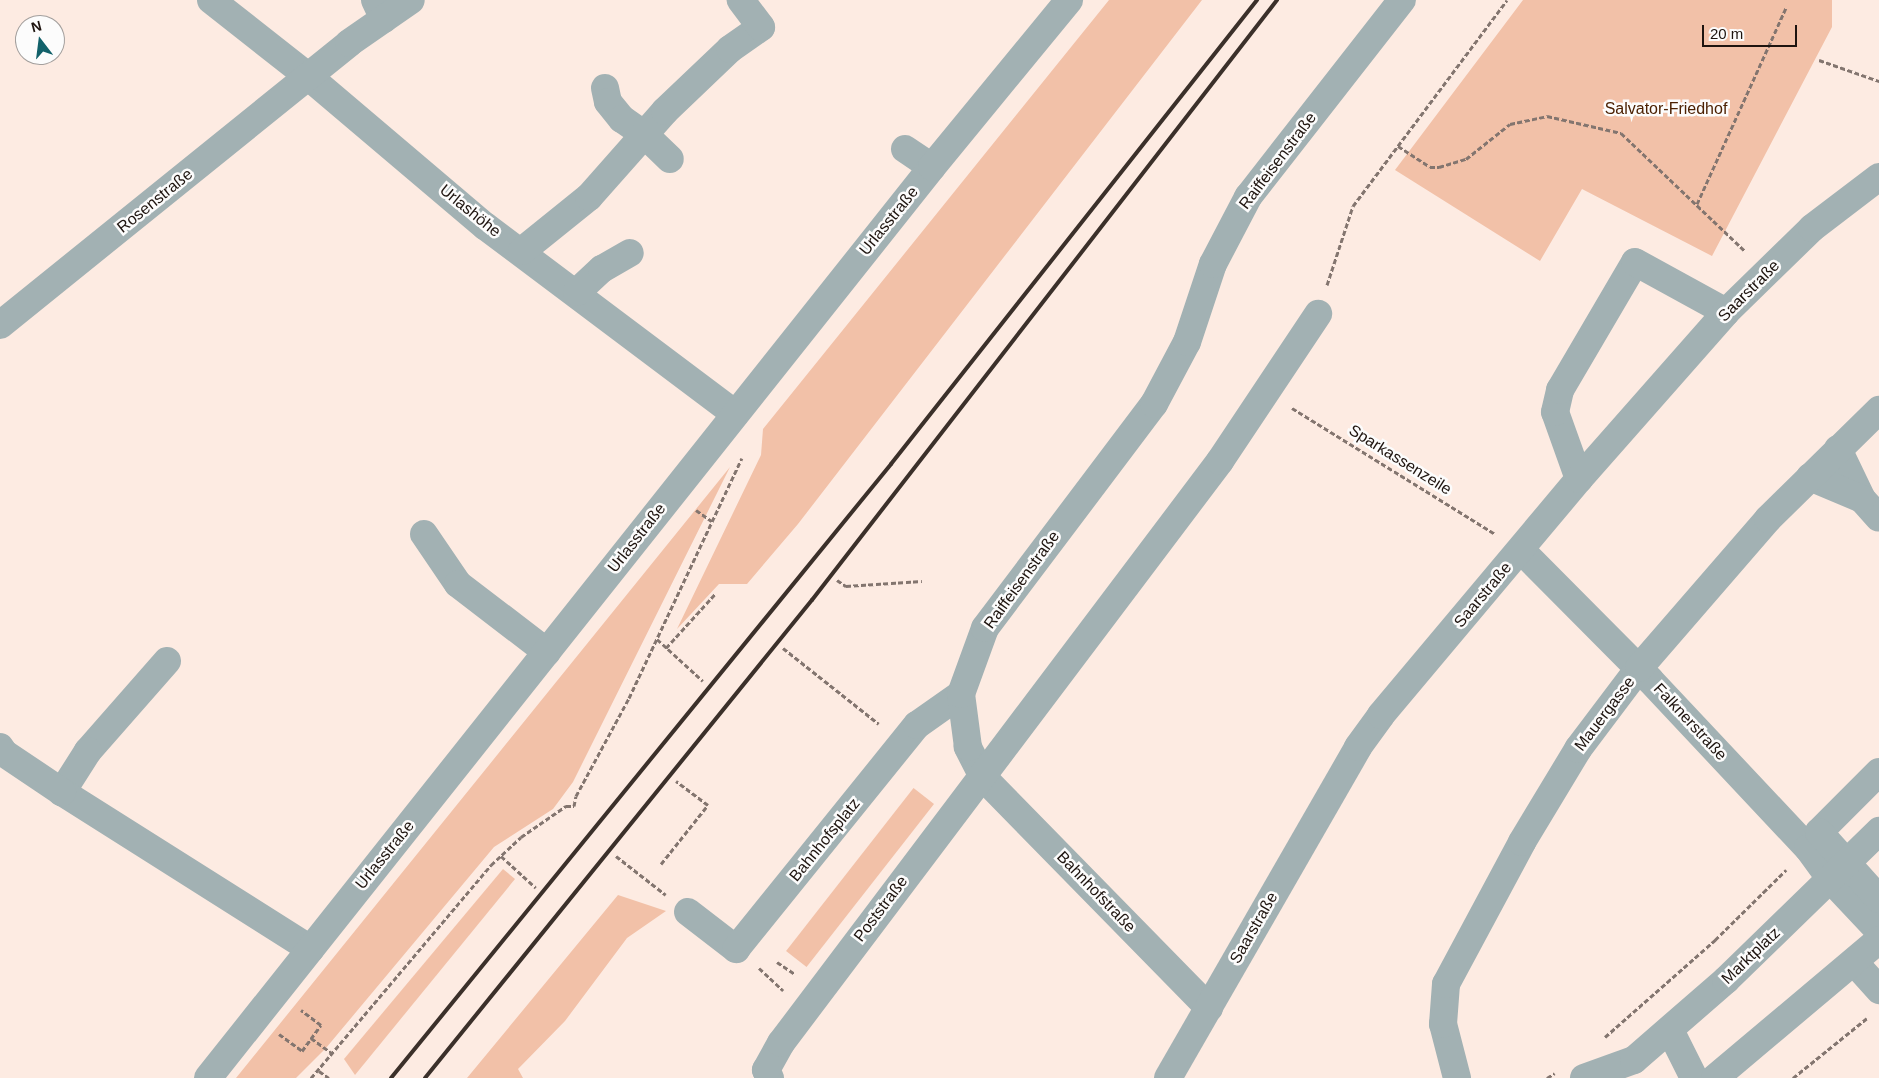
<!DOCTYPE html>
<html>
<head>
<meta charset="utf-8">
<style>
  body { margin:0 }
  #map { position:relative; width:1879px; height:1078px; overflow:hidden; background:#fdebe2; font-family:Arial,sans-serif }
  div>[style] { position:absolute }
  .green>* { inset:0; background:#f2c1a8; transform-origin:0 0 }
  .path>* { height:3px; margin-top:-1.5px; transform-origin:0; background:repeating-linear-gradient(90deg,#83756f 0 5px,transparent 0 7.5px) }
  .minor>* { height:28px; margin:-14px; padding:0 14px; transform-origin:14px; border-radius:14px; background:#a2b1b3 }
  .rail>* { height:4px; margin:-2px; padding:0 2px; transform-origin:2px; border-radius:2px; background:#3b302a }
  span { translate:-50% -50%; white-space:nowrap; text-align:center; line-height:1.15; -webkit-text-stroke:5px #fcfcfc; paint-order:stroke }
  .park-label { font-size:16px; color:#4c2103 }
  .street-label { font-size:16px; color:#1e140f }
  .north { position:absolute; left:15px; top:15px; width:50px; height:50px; box-sizing:border-box; background:#fcfcfc; border:1px solid #a39f9d; border-radius:50%; rotate:345deg; font-size:14px; font-weight:700; line-height:20px; text-align:center; color:#1e140f }
  .north::after { content:''; display:block; margin:auto; width:18px; height:22px; background:#12616a; clip-path:polygon(50% 0,100% 100%,50% 72%,0 100%) }
  .scale { position:absolute; left:1702px; top:25px; width:95px; height:22px; box-sizing:border-box; border:2px solid #1e140f; border-top:0; padding-left:6px; font-size:15px; line-height:18px; white-space:nowrap; color:#1e140f; -webkit-text-stroke:4px #fcfcfc; paint-order:stroke }
</style>
</head>
<body>
<div id="map">
  <div class="green">
    <div style="clip-path:polygon(1109px 0,1202px 0,798px 524px,747px 584px,719px 584px,677px 629px,761px 455px,763px 429px)"></div>
    <div style="clip-path:polygon(1523px 0,1832px 0,1832px 27px,1712px 256px,1582px 189px,1540px 261px,1395px 170px)"></div>
    <div style="clip-path:polygon(730px 467px,573px 782px,553px 809px,494px 847px,326px 1048px,296px 1078px,236px 1078px)"></div>
    <div style="left:934px;top:804px;width:207px;height:26px;rotate:128deg"></div>
    <div style="clip-path:polygon(503px 869px,515px 879px,355px 1075px,344px 1059px)"></div>
    <div style="clip-path:polygon(618px 895px,666px 911px,627px 938px,565px 1021px,518px 1069px,523px 1078px,467px 1078px)"></div>
  </div>
  <div class="path">
    <div style="left:1819px;top:60px;width:64px;rotate:19.3deg"></div>
    <div style="left:1398px;top:146px;width:38px;rotate:33deg"></div>
    <div style="left:1430px;top:167px;width:9px"></div>
    <div style="left:1439px;top:167px;width:28px;rotate:-17deg"></div>
    <div style="left:1466px;top:159px;width:56px;rotate:-38.5deg"></div>
    <div style="left:1510px;top:124px;width:38px;rotate:-12deg"></div>
    <div style="left:1547px;top:116px;width:76px;rotate:12.9deg"></div>
    <div style="left:1621px;top:133px;width:171px;rotate:43.6deg"></div>
    <div style="left:1697px;top:204px;width:215px;rotate:-65.6deg"></div>
    <div style="left:1327px;top:285px;width:83px;rotate:-71.8deg"></div>
    <div style="left:1353px;top:206px;width:257px;rotate:-53.2deg"></div>
    <div style="left:1292px;top:408px;width:239px;rotate:31.8deg"></div>
    <div style="left:696px;top:510px;width:19px;rotate:35deg"></div>
    <div style="left:837px;top:580px;width:11px;rotate:34deg"></div>
    <div style="left:846px;top:586px;width:76px;rotate:-3.8deg"></div>
    <div style="left:657px;top:639px;width:62px;rotate:42.4deg"></div>
    <div style="left:666px;top:648px;width:73px;rotate:-47.8deg"></div>
    <div style="left:783px;top:648px;width:122px;rotate:38.4deg"></div>
    <div style="left:501px;top:856px;width:47px;rotate:42.4deg"></div>
    <div style="left:616px;top:856px;width:63px;rotate:38deg"></div>
    <div style="left:661px;top:864px;width:75px;rotate:-51.5deg"></div>
    <div style="left:708px;top:805px;width:40px;rotate:-143deg"></div>
    <div style="left:777px;top:962px;width:22px;rotate:34deg"></div>
    <div style="left:759px;top:968px;width:33px;rotate:43deg"></div>
    <div style="left:279px;top:1034px;width:29px;rotate:36deg"></div>
    <div style="left:302px;top:1051px;width:32px;rotate:-54deg"></div>
    <div style="left:321px;top:1025px;width:25px;rotate:-143deg"></div>
    <div style="left:1605px;top:1037px;width:147px;rotate:-41.4deg"></div>
    <div style="left:1715px;top:940px;width:100px;rotate:-44.6deg"></div>
    <div style="left:311px;top:1038px;width:27px;rotate:36deg"></div>
    <div style="left:319px;top:1071px;width:12px;rotate:35deg"></div>
    <div style="left:311px;top:1078px;width:279px;rotate:-49.8deg"></div>
    <div style="left:491px;top:865px;width:41px;rotate:-43deg"></div>
    <div style="left:521px;top:837px;width:55px;rotate:-34.6deg"></div>
    <div style="left:566px;top:806px;width:8px"></div>
    <div style="left:574px;top:806px;width:10px;rotate:-79deg"></div>
    <div style="left:576px;top:796px;width:111px;rotate:-61.6deg"></div>
    <div style="left:629px;top:698px;width:265px;rotate:-64.8deg"></div>
    <div style="left:1547px;top:1078px;width:9px;rotate:-32deg"></div>
    <div style="left:1793px;top:1078px;width:95px;rotate:-39deg"></div>
  </div>
  <div class="minor">
    <div style="left:211px;top:0;width:125px;rotate:38.2deg"></div>
    <div style="left:309px;top:77px;width:231px;rotate:40.3deg"></div>
    <div style="left:485px;top:226px;width:313px;rotate:36.9deg"></div>
    <div style="left:375px;top:0;width:21px;rotate:65deg"></div>
    <div style="left:605px;top:88px;width:14px;rotate:78deg"></div>
    <div style="left:608px;top:102px;width:22px;rotate:51deg"></div>
    <div style="left:622px;top:119px;width:29px;rotate:35deg"></div>
    <div style="left:646px;top:136px;width:33px;rotate:44deg"></div>
    <div style="left:905px;top:149px;width:32px;rotate:34deg"></div>
    <div style="left:522px;top:251px;width:86px;rotate:-38.9deg"></div>
    <div style="left:589px;top:197px;width:115px;rotate:-48.5deg"></div>
    <div style="left:665px;top:111px;width:90px;rotate:-43.6deg"></div>
    <div style="left:730px;top:49px;width:38px;rotate:-35deg"></div>
    <div style="left:761px;top:27px;width:34px;rotate:-127deg"></div>
    <div style="left:577px;top:292px;width:34px;rotate:-43deg"></div>
    <div style="left:602px;top:269px;width:32px;rotate:-30deg"></div>
    <div style="left:0;top:325px;width:449px;rotate:-38.9deg"></div>
    <div style="left:349px;top:43px;width:75px;rotate:-34.7deg"></div>
    <div style="left:1838px;top:449px;width:55px;rotate:64.4deg"></div>
    <div style="left:1862px;top:499px;width:25px;rotate:48deg"></div>
    <div style="left:1810px;top:477px;width:56px;rotate:22.9deg"></div>
    <div style="left:1579px;top:479px;width:71px;rotate:-109.7deg"></div>
    <div style="left:1555px;top:412px;width:23px;rotate:-77deg"></div>
    <div style="left:1560px;top:390px;width:148px;rotate:-59.6deg"></div>
    <div style="left:1635px;top:262px;width:104px;rotate:28.8deg"></div>
    <div style="left:424px;top:534px;width:60px;rotate:55.8deg"></div>
    <div style="left:458px;top:584px;width:112px;rotate:37.4deg"></div>
    <div style="left:1521px;top:550px;width:183px;rotate:45.2deg"></div>
    <div style="left:1650px;top:680px;width:231px;rotate:46.8deg"></div>
    <div style="left:1808px;top:848px;width:39px;rotate:54deg"></div>
    <div style="left:1831px;top:880px;width:70px;rotate:46.7deg"></div>
    <div style="left:167px;top:661px;width:120px;rotate:131.3deg"></div>
    <div style="left:88px;top:751px;width:49px;rotate:122.4deg"></div>
    <div style="left:62px;top:792px;width:294px;rotate:32.3deg"></div>
    <div style="left:0;top:747px;width:7px;rotate:56deg"></div>
    <div style="left:4px;top:753px;width:70px;rotate:33.9deg"></div>
    <div style="left:1879px;top:772px;width:85px;rotate:135deg"></div>
    <div style="left:1819px;top:832px;width:90px;rotate:48.2deg"></div>
    <div style="left:688px;top:912px;width:61px;rotate:37.6deg"></div>
    <div style="left:736px;top:949px;width:288px;rotate:-51.1deg"></div>
    <div style="left:917px;top:725px;width:54px;rotate:-35.2deg"></div>
    <div style="left:1854px;top:962px;width:38px;rotate:48deg"></div>
    <div style="left:1209px;top:1008px;width:323px;rotate:-134.4deg"></div>
    <div style="left:983px;top:777px;width:34px;rotate:-117deg"></div>
    <div style="left:968px;top:747px;width:53px;rotate:-97.5deg"></div>
    <div style="left:961px;top:694px;width:70px;rotate:-70deg"></div>
    <div style="left:985px;top:628px;width:281px;rotate:-53deg"></div>
    <div style="left:1154px;top:404px;width:70px;rotate:-62deg"></div>
    <div style="left:1187px;top:342px;width:82px;rotate:-71.6deg"></div>
    <div style="left:1213px;top:264px;width:76px;rotate:-62.4deg"></div>
    <div style="left:1248px;top:197px;width:250px;rotate:-52deg"></div>
    <div style="left:1670px;top:1030px;width:54px;rotate:63.4deg"></div>
    <div style="left:208px;top:1078px;width:1164px;rotate:-51.52deg"></div>
    <div style="left:932px;top:167px;width:216px;rotate:-50.6deg"></div>
    <div style="left:770px;top:1078px;width:9px;rotate:-117deg"></div>
    <div style="left:766px;top:1070px;width:31px;rotate:-61deg"></div>
    <div style="left:781px;top:1043px;width:729px;rotate:-52.97deg"></div>
    <div style="left:1220px;top:461px;width:177px;rotate:-56.3deg"></div>
    <div style="left:1168px;top:1078px;width:382px;rotate:-60.1deg"></div>
    <div style="left:1358px;top:747px;width:39px;rotate:-54deg"></div>
    <div style="left:1381px;top:715px;width:308px;rotate:-50deg"></div>
    <div style="left:1579px;top:479px;width:222px;rotate:-48.6deg"></div>
    <div style="left:1726px;top:312px;width:120px;rotate:-44.3deg"></div>
    <div style="left:1812px;top:228px;width:84px;rotate:-37.3deg"></div>
    <div style="left:1457px;top:1078px;width:56px;rotate:-104.5deg"></div>
    <div style="left:1443px;top:1024px;width:40px;rotate:-85.7deg"></div>
    <div style="left:1446px;top:984px;width:161px;rotate:-61.8deg"></div>
    <div style="left:1522px;top:842px;width:109px;rotate:-58.9deg"></div>
    <div style="left:1578px;top:749px;width:101px;rotate:-53deg"></div>
    <div style="left:1639px;top:668px;width:197px;rotate:-49.1deg"></div>
    <div style="left:1768px;top:519px;width:156px;rotate:-44.5deg"></div>
    <div style="left:1584px;top:1078px;width:53px;rotate:-19.8deg"></div>
    <div style="left:1634px;top:1060px;width:122px;rotate:-41deg"></div>
    <div style="left:1726px;top:980px;width:214px;rotate:-44.2deg"></div>
    <div style="left:1715px;top:1078px;width:214px;rotate:-40.1deg"></div>
  </div>
  <div class="rail">
    <div style="left:391px;top:1078px;width:792px;rotate:-50.84deg"></div>
    <div style="left:891px;top:464px;width:591px;rotate:-51.73deg"></div>
    <div style="left:425px;top:1078px;width:615px;rotate:-51.01deg"></div>
    <div style="left:812px;top:600px;width:759px;rotate:-52.22deg"></div>
  </div>
  <div class="park-label">
    <span style="left:1666px;top:109px">Salvator-Friedhof</span>
  </div>
  <div class="street-label">
    <span style="left:1278px;top:161px;rotate:-53deg">Raiffeisenstraße</span>
    <span style="left:155px;top:201px;rotate:-39deg">Rosenstraße</span>
    <span style="left:470px;top:211px;rotate:39deg">Urlashöhe</span>
    <span style="left:889px;top:221px;rotate:-51deg">Urlasstraße</span>
    <span style="left:1749px;top:291px;rotate:-45deg">Saarstraße</span>
    <span style="left:1400px;top:460px;rotate:32deg">Sparkassenzeile</span>
    <span style="left:637px;top:538px;rotate:-52deg">Urlasstraße</span>
    <span style="left:1022px;top:580px;rotate:-54deg">Raiffeisenstraße</span>
    <span style="left:1483px;top:595px;rotate:-50deg">Saarstraße</span>
    <span style="left:1605px;top:714px;rotate:-53deg">Mauergasse</span>
    <span style="left:1690px;top:722px;rotate:47deg">Falknerstraße</span>
    <span style="left:825px;top:840px;rotate:-51deg">Bahnhofsplatz</span>
    <span style="left:385px;top:855px;rotate:-51deg">Urlasstraße</span>
    <span style="left:1096px;top:892px;rotate:46deg">Bahnhofstraße</span>
    <span style="left:881px;top:909px;rotate:-53deg">Poststraße</span>
    <span style="left:1254px;top:928px;rotate:-60deg">Saarstraße</span>
    <span style="left:1751px;top:956px;rotate:-44deg">Marktplatz</span>
  </div>
  <div class="north">N</div>
  <div class="scale">20 m</div>
</div>
</body>
</html>
